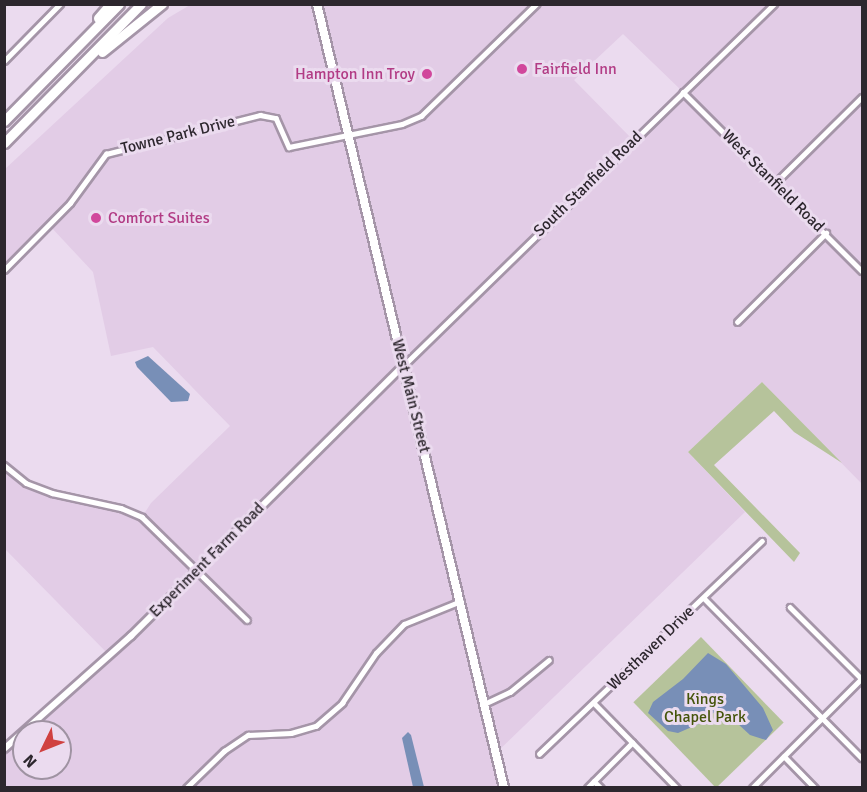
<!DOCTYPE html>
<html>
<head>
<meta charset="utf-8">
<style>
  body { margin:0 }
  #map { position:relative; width:867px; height:792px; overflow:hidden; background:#ebdbef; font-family:Signika,sans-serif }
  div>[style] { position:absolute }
  .built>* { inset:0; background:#e2cce6 }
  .green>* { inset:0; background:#b6c39b; transform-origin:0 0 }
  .water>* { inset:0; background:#788fb7 }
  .roads { filter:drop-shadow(2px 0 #a595a8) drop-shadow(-2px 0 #a595a8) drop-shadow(0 2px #a595a8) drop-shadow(0 -2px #a595a8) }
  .minor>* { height:4.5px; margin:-2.25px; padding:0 2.25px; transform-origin:2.25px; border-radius:2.25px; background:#fff }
  .tertiary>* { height:6px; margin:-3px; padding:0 3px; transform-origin:3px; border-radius:3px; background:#fff }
  .primary>* { height:8px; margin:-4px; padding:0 4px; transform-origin:4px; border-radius:4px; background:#fff }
  .motorway>* { height:9px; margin:-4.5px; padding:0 4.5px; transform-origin:4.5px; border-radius:4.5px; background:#fff }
  .dots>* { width:16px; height:16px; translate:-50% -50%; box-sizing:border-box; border:3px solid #ebdbef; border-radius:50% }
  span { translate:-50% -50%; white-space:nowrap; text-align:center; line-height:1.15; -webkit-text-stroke:6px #ebdbef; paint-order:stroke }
  .hotel-label { font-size:16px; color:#b23c85 }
  .left { translate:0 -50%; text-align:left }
  .right { translate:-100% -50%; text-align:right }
  .street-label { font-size:16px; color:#2d272e }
  .park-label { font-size:16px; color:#44540a }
  .frame { position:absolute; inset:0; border:6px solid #2d272e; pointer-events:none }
  .north { position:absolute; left:12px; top:720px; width:60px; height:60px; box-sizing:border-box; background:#ebdbef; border:2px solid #9f93a2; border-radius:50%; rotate:227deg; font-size:16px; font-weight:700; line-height:24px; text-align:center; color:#2d272e }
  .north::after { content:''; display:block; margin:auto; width:21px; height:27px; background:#d04140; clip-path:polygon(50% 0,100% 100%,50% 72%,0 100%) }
</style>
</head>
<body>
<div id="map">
  <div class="built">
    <div style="clip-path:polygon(evenodd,190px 5px,862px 5px,862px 484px,762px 382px,688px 452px,745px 512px,496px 753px,504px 787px,5px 787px,5px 749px,109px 655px,5px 549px,4px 465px,26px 483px,52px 493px,121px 508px,142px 517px,151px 503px,230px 426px,153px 347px,111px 356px,93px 272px,50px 226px,5px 270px,5px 169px,168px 18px,190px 5px,623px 34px,683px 92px,633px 140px,574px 80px,623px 34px,190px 5px,24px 732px,60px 732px,60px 768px,24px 768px,24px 732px)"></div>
  </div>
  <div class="green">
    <div style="clip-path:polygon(762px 382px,842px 463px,794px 432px,774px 411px,714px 465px,800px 553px,794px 562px,688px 452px)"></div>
    <div style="left:701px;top:637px;width:119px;height:94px;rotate:46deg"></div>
  </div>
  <div class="water">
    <div style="clip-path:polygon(148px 356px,190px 394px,188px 401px,171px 402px,137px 367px,135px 362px)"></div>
    <div style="clip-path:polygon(708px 653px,726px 664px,763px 708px,773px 730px,766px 740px,750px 735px,724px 711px,717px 710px,701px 723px,678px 733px,668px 731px,648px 713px,653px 702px,683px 679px)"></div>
    <div style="clip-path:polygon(408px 732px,411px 735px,424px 787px,413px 787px,402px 738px)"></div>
  </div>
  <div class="roads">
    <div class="minor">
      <div style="left:4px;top:61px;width:80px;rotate:-45.5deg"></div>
      <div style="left:683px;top:92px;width:253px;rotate:45deg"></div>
      <div style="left:775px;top:183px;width:122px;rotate:-44.7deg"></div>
      <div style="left:4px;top:270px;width:94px;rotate:-45.4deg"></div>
      <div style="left:70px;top:203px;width:61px;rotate:-53.7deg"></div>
      <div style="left:106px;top:154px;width:159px;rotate:-14.2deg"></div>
      <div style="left:260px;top:115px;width:16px;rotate:11deg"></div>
      <div style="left:276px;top:118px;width:32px;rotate:66deg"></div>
      <div style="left:289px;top:147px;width:115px;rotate:-11.5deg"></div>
      <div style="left:402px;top:124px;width:21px;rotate:-23deg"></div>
      <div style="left:421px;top:116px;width:161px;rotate:-44.2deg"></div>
      <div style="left:737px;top:322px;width:126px;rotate:-45deg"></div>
      <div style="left:404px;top:365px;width:517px;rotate:-44.29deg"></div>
      <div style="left:4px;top:465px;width:28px;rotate:39deg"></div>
      <div style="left:26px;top:483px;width:28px;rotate:21deg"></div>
      <div style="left:52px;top:493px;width:71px;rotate:12.3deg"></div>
      <div style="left:121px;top:508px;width:23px;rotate:23deg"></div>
      <div style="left:142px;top:517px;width:147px;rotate:44.4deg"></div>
      <div style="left:704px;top:598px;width:225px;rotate:45.4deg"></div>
      <div style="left:790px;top:607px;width:102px;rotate:45deg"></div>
      <div style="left:594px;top:703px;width:119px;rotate:45.7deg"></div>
      <div style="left:484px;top:704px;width:29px;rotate:-25deg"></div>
      <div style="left:510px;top:692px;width:50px;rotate:-39.4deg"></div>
      <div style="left:539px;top:754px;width:308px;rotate:-43.7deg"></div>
      <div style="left:784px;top:756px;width:45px;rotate:45.9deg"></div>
      <div style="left:594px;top:781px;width:10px;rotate:45deg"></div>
      <div style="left:186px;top:788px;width:53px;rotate:-44.2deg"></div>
      <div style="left:224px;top:751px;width:29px;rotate:-34deg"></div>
      <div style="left:248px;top:735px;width:43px;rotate:-2.7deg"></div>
      <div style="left:291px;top:733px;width:26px;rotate:-16deg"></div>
      <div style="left:316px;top:726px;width:35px;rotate:-41deg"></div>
      <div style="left:342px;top:703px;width:60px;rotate:-55.8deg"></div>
      <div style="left:376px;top:653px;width:40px;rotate:-46deg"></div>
      <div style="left:404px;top:624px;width:61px;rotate:-22deg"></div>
      <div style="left:587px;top:788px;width:64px;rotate:-45deg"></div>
      <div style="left:752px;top:788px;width:156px;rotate:-45deg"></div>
    </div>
    <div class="tertiary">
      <div style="left:4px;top:749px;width:170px;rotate:-41.7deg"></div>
      <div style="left:131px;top:636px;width:385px;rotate:-44.8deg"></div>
    </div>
    <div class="primary">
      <div style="left:317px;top:4px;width:806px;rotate:76.58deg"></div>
    </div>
    <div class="motorway">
      <div style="left:98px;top:18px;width:18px;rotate:-49deg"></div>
      <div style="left:102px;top:52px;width:77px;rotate:-38.7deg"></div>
      <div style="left:4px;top:121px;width:164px;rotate:-45.5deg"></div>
      <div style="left:4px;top:143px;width:195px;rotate:-45.4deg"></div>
    </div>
  </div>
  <div class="dots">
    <div style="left:522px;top:69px;background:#d1479c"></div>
    <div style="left:427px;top:74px;background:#d1479c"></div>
    <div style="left:96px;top:218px;background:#d1479c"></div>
  </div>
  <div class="hotel-label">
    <span class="left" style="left:534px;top:69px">Fairfield Inn</span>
    <span class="right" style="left:415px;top:74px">Hampton Inn Troy</span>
    <span class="left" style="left:108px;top:218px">Comfort Suites</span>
  </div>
  <div class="street-label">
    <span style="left:178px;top:135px;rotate:-14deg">Towne Park Drive</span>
    <span style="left:773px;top:181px;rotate:45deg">West Stanfield Road</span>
    <span style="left:588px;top:184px;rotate:-44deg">South Stanfield Road</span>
    <span style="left:411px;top:396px;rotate:76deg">West Main Street</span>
    <span style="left:207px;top:560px;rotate:-45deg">Experiment Farm Road</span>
    <span style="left:651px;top:648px;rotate:-44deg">Westhaven Drive</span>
  </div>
  <div class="park-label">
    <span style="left:705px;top:708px">Kings<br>Chapel Park</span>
  </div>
  <div class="frame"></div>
  <div class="north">N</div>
</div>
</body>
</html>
